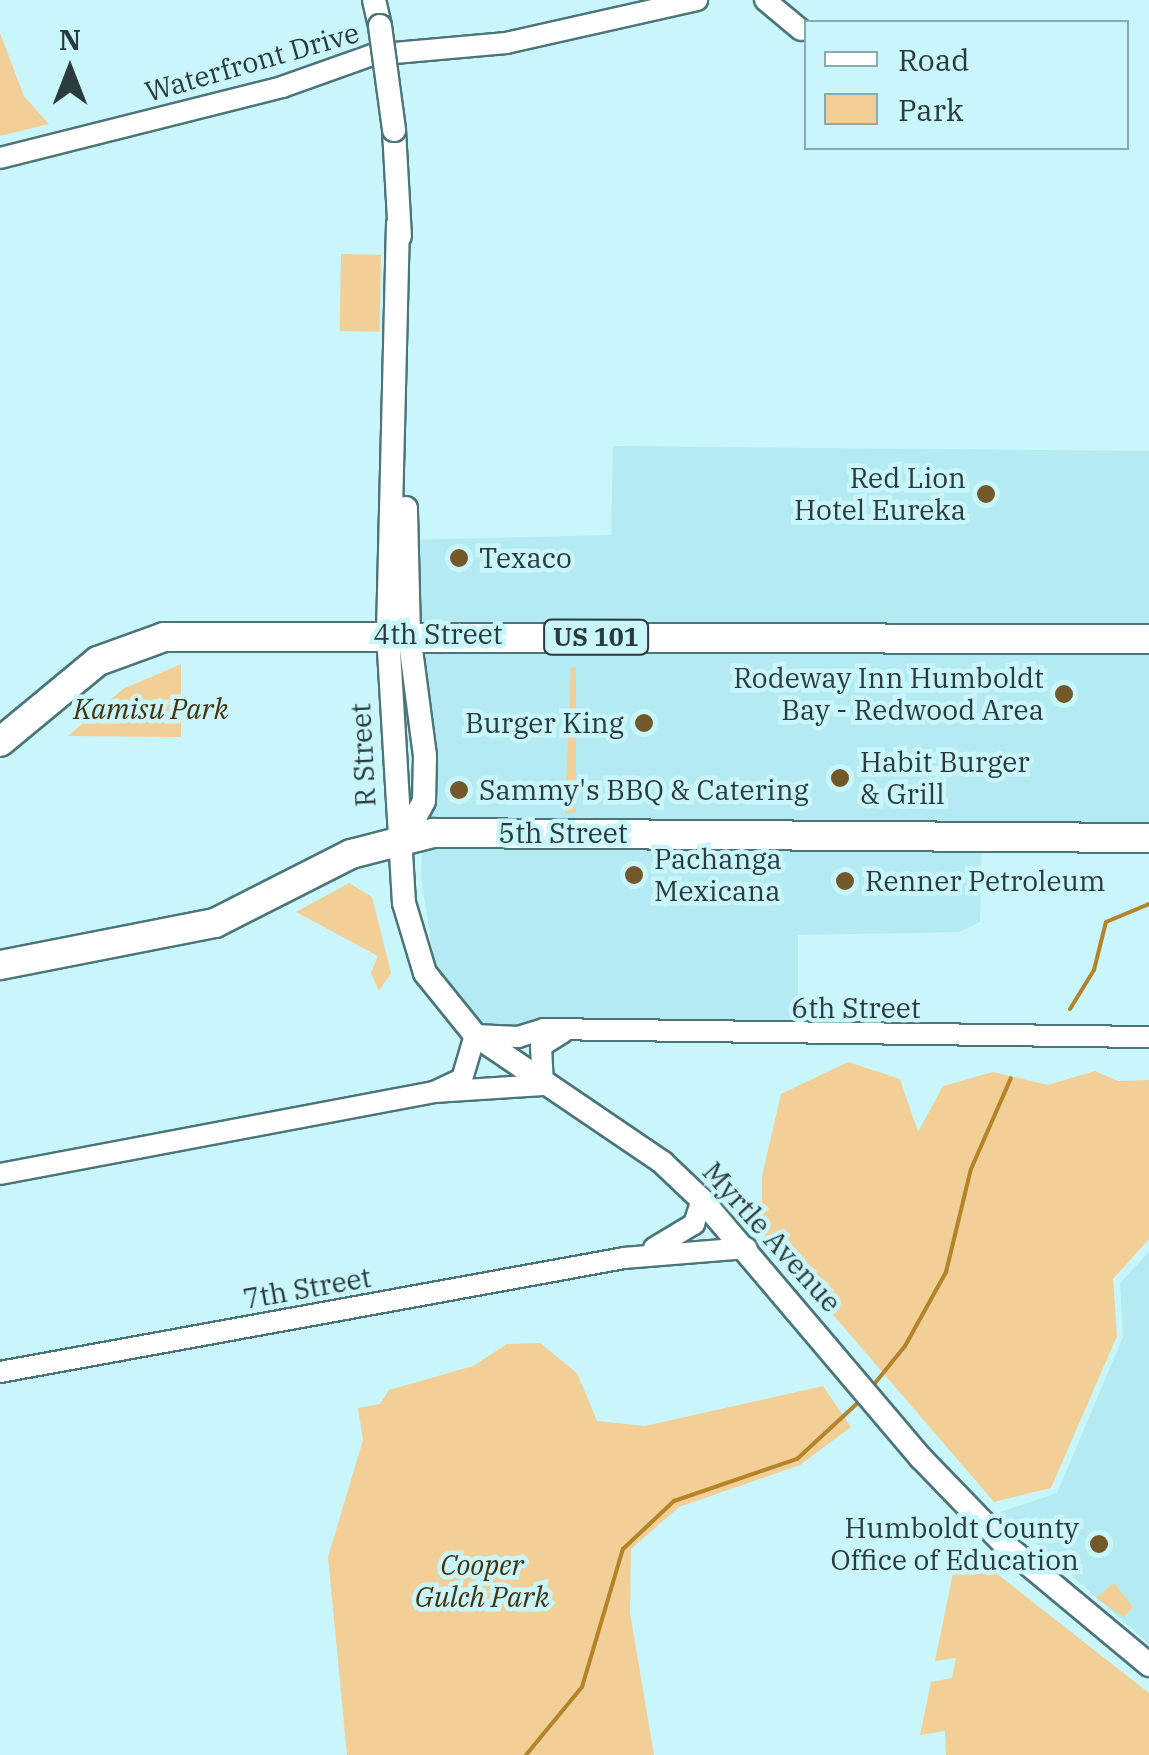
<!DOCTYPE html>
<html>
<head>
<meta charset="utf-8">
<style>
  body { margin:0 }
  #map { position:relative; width:1149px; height:1755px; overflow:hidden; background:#c9f6fb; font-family:"IBM Plex Serif",serif }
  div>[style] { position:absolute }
  .built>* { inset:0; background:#b4eaf1 }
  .green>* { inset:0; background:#f2cf97; transform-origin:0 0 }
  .stream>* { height:4px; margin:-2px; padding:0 2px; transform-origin:2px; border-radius:2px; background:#b58428 }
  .roads { filter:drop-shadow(2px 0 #4c757a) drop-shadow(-2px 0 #4c757a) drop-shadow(0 2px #4c757a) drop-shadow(0 -2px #4c757a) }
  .tertiary>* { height:20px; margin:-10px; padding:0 10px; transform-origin:10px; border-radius:10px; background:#fff }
  .secondary>* { height:22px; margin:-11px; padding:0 11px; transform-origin:11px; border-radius:11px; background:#fff }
  .trunk>* { height:28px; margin:-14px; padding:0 14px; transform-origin:14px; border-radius:14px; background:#fff }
  .bridges { filter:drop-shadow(2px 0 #4c757a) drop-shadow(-2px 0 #4c757a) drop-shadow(0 2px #4c757a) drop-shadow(0 -2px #4c757a) }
  .secondary-bridge>* { height:22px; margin:-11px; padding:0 11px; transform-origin:11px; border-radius:11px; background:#fff }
  .dots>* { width:28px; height:28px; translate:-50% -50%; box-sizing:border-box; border:5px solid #c9f6fb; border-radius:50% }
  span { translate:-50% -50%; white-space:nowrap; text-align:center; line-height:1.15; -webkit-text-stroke:9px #c9f6fb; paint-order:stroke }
  .shield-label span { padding:2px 8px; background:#c9f6fb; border:2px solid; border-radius:8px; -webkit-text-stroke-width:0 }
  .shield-label { font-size:25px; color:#293b3d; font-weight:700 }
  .street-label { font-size:28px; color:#293b3d }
  .poi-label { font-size:28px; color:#293b3d }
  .right { translate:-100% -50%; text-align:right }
  .left { translate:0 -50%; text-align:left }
  .park-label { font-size:28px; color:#46310b; font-style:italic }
  .legend { position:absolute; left:804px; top:20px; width:325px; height:130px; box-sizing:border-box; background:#c9f6fb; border:2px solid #89abaf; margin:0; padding:12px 18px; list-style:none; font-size:30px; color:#293b3d }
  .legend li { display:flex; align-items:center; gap:20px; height:50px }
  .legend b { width:50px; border:2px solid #89abaf }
  .north { position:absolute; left:20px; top:20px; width:100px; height:100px; -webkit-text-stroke:8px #c9f6fb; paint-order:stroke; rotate:0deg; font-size:28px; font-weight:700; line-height:40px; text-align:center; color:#293b3d }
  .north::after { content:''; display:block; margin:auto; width:35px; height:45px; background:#293b3d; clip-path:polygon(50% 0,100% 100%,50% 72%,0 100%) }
</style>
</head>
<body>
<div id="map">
  <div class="built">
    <div style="clip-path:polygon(613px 446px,1149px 451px,1149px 826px,982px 828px,980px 922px,959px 932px,798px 935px,798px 1028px,480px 1029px,434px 961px,421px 877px,427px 714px,409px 540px,611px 535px)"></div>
    <div style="clip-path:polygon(1149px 1252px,1149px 1644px,1000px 1512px,1057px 1493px,1123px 1337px,1120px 1283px)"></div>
  </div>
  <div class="green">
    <div style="clip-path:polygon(0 33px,24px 96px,49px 124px,0 136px)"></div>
    <div style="left:341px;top:254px;width:40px;height:77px;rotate:1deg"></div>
    <div style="clip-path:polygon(181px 664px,181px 737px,68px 736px,123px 689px)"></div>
    <div style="clip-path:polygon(576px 667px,576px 812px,565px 814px,571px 668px)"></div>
    <div style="clip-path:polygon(349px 883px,372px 897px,391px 973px,379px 991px,371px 973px,378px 956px,296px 912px)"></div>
    <div style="clip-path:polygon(848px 1062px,900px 1079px,918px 1132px,943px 1086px,993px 1072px,1048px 1085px,1095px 1071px,1118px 1081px,1149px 1080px,1149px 1239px,1113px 1279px,1117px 1336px,1051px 1488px,994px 1502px,762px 1232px,762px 1176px,781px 1094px)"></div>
    <div style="clip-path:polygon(540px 1343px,577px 1373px,597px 1421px,645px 1426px,823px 1386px,851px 1427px,800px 1465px,679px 1507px,631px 1549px,630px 1613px,654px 1755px,347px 1755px,328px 1557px,363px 1440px,358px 1408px,380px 1404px,389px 1390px,473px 1366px,507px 1344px)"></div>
    <div style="clip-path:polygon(959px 1544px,1149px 1693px,1149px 1755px,946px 1755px,945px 1731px,920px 1735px,931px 1682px,952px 1678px,956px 1658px,935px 1661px)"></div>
    <div style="clip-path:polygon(1114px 1583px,1133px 1607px,1124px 1617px,1096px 1598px)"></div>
  </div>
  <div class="stream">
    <div style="left:1070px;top:1009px;width:46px;rotate:-58.4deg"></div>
    <div style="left:1094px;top:970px;width:49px;rotate:-76deg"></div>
    <div style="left:1106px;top:922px;width:47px;rotate:-22.7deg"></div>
    <div style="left:871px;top:1388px;width:54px;rotate:-51deg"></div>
    <div style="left:905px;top:1346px;width:85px;rotate:-61deg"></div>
    <div style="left:946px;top:1272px;width:106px;rotate:-76.4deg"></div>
    <div style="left:971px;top:1169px;width:99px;rotate:-66.3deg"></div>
    <div style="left:526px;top:1755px;width:88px;rotate:-50.5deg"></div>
    <div style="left:582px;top:1687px;width:144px;rotate:-73.5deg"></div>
    <div style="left:623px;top:1549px;width:70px;rotate:-43.3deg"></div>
    <div style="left:674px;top:1501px;width:130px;rotate:-18.9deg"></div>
    <div style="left:797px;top:1459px;width:88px;rotate:-42.7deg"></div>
  </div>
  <div class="roads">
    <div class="tertiary">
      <div style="left:765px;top:0;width:47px;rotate:39.8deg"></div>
      <div style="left:0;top:158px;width:291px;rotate:-14.1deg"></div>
      <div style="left:282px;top:87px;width:96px;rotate:-19.6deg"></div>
      <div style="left:372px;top:55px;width:135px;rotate:-5.1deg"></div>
      <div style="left:506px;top:43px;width:196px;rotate:-12.7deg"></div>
      <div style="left:434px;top:1092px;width:31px;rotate:-25deg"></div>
      <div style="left:462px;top:1079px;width:46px;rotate:-73.5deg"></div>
      <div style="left:475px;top:1035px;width:43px;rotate:2.7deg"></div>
      <div style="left:518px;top:1037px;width:27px;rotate:-17deg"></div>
      <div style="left:544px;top:1029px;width:605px;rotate:0.76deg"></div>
      <div style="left:0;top:1174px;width:442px;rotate:-10.7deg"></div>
      <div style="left:434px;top:1092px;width:109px;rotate:-3.7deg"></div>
      <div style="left:543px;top:1085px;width:39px;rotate:-93deg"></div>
      <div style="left:541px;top:1046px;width:25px;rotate:-32deg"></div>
      <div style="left:654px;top:1248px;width:47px;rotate:-31deg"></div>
      <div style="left:694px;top:1224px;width:25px;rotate:-72deg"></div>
      <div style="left:0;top:1372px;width:634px;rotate:-10.35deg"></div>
      <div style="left:624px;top:1258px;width:123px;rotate:-4.6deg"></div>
    </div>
    <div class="secondary">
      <div style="left:374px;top:0;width:27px;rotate:77deg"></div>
      <div style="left:394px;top:130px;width:106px;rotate:86.8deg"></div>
      <div style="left:398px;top:224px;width:410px;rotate:91.4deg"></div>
      <div style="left:388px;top:634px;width:269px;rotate:86.6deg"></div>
      <div style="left:404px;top:903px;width:73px;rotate:73.3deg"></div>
      <div style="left:425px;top:973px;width:80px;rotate:51.1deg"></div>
      <div style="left:475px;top:1035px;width:227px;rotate:34.2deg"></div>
      <div style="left:663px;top:1163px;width:54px;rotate:43.5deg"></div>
      <div style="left:702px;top:1200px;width:338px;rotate:49.7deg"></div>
      <div style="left:921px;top:1458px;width:120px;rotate:46deg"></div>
      <div style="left:1004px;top:1544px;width:189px;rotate:39.8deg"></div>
      <div style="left:403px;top:840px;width:44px;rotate:-61.7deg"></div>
      <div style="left:424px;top:801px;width:45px;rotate:-88.7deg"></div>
      <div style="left:425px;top:756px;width:122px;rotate:-97.5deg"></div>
      <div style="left:409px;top:635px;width:127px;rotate:-91.4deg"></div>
    </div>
    <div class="trunk">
      <div style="left:0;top:742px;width:127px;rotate:-39.6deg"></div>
      <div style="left:98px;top:661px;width:70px;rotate:-20deg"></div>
      <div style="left:164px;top:637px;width:985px;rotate:0.12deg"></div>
      <div style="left:0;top:965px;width:219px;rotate:-11.1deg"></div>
      <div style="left:215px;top:923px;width:153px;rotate:-26.9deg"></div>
      <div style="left:351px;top:854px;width:85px;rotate:-14.4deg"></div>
      <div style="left:433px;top:833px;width:716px;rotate:0.4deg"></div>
    </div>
  </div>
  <div class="bridges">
    <div class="secondary-bridge">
      <div style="left:380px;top:26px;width:105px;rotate:82.3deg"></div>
    </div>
  </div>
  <div class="dots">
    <div style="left:986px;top:494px;background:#73582a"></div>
    <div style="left:459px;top:558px;background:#73582a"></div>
    <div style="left:1064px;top:694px;background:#73582a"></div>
    <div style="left:644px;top:723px;background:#73582a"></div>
    <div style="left:840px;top:778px;background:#73582a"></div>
    <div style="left:459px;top:790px;background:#73582a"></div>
    <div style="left:634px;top:875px;background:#73582a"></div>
    <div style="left:845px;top:881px;background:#73582a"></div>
    <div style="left:1099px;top:1544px;background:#73582a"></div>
  </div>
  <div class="shield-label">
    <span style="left:596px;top:637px">US 101</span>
  </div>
  <div class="street-label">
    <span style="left:252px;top:62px;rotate:-16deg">Waterfront Drive</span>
    <span style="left:438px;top:634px">4th Street</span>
    <span style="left:363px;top:755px;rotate:-93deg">R Street</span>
    <span style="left:563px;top:833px">5th Street</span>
    <span style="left:856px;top:1008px">6th Street</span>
    <span style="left:772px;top:1237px;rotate:48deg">Myrtle Avenue</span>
    <span style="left:307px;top:1288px;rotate:-10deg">7th Street</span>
  </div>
  <div class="poi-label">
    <span class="right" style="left:966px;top:494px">Red Lion<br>Hotel Eureka</span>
    <span class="left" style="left:479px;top:558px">Texaco</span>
    <span class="right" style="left:1044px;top:694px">Rodeway Inn Humboldt<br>Bay - Redwood Area</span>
    <span class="right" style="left:624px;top:723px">Burger King</span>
    <span class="left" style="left:860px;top:778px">Habit Burger<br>&amp; Grill</span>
    <span class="left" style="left:479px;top:790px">Sammy's BBQ &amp; Catering</span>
    <span class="left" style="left:654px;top:875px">Pachanga<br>Mexicana</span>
    <span class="left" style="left:865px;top:881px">Renner Petroleum</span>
    <span class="right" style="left:1079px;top:1544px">Humboldt County<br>Office of Education</span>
  </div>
  <div class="park-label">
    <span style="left:151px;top:709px">Kamisu Park</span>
    <span style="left:482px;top:1581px">Cooper<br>Gulch Park</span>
  </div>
  <ul class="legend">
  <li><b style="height:12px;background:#fff"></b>Road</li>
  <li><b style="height:28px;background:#f2cf97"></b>Park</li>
  </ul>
  <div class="north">N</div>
</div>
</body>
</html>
